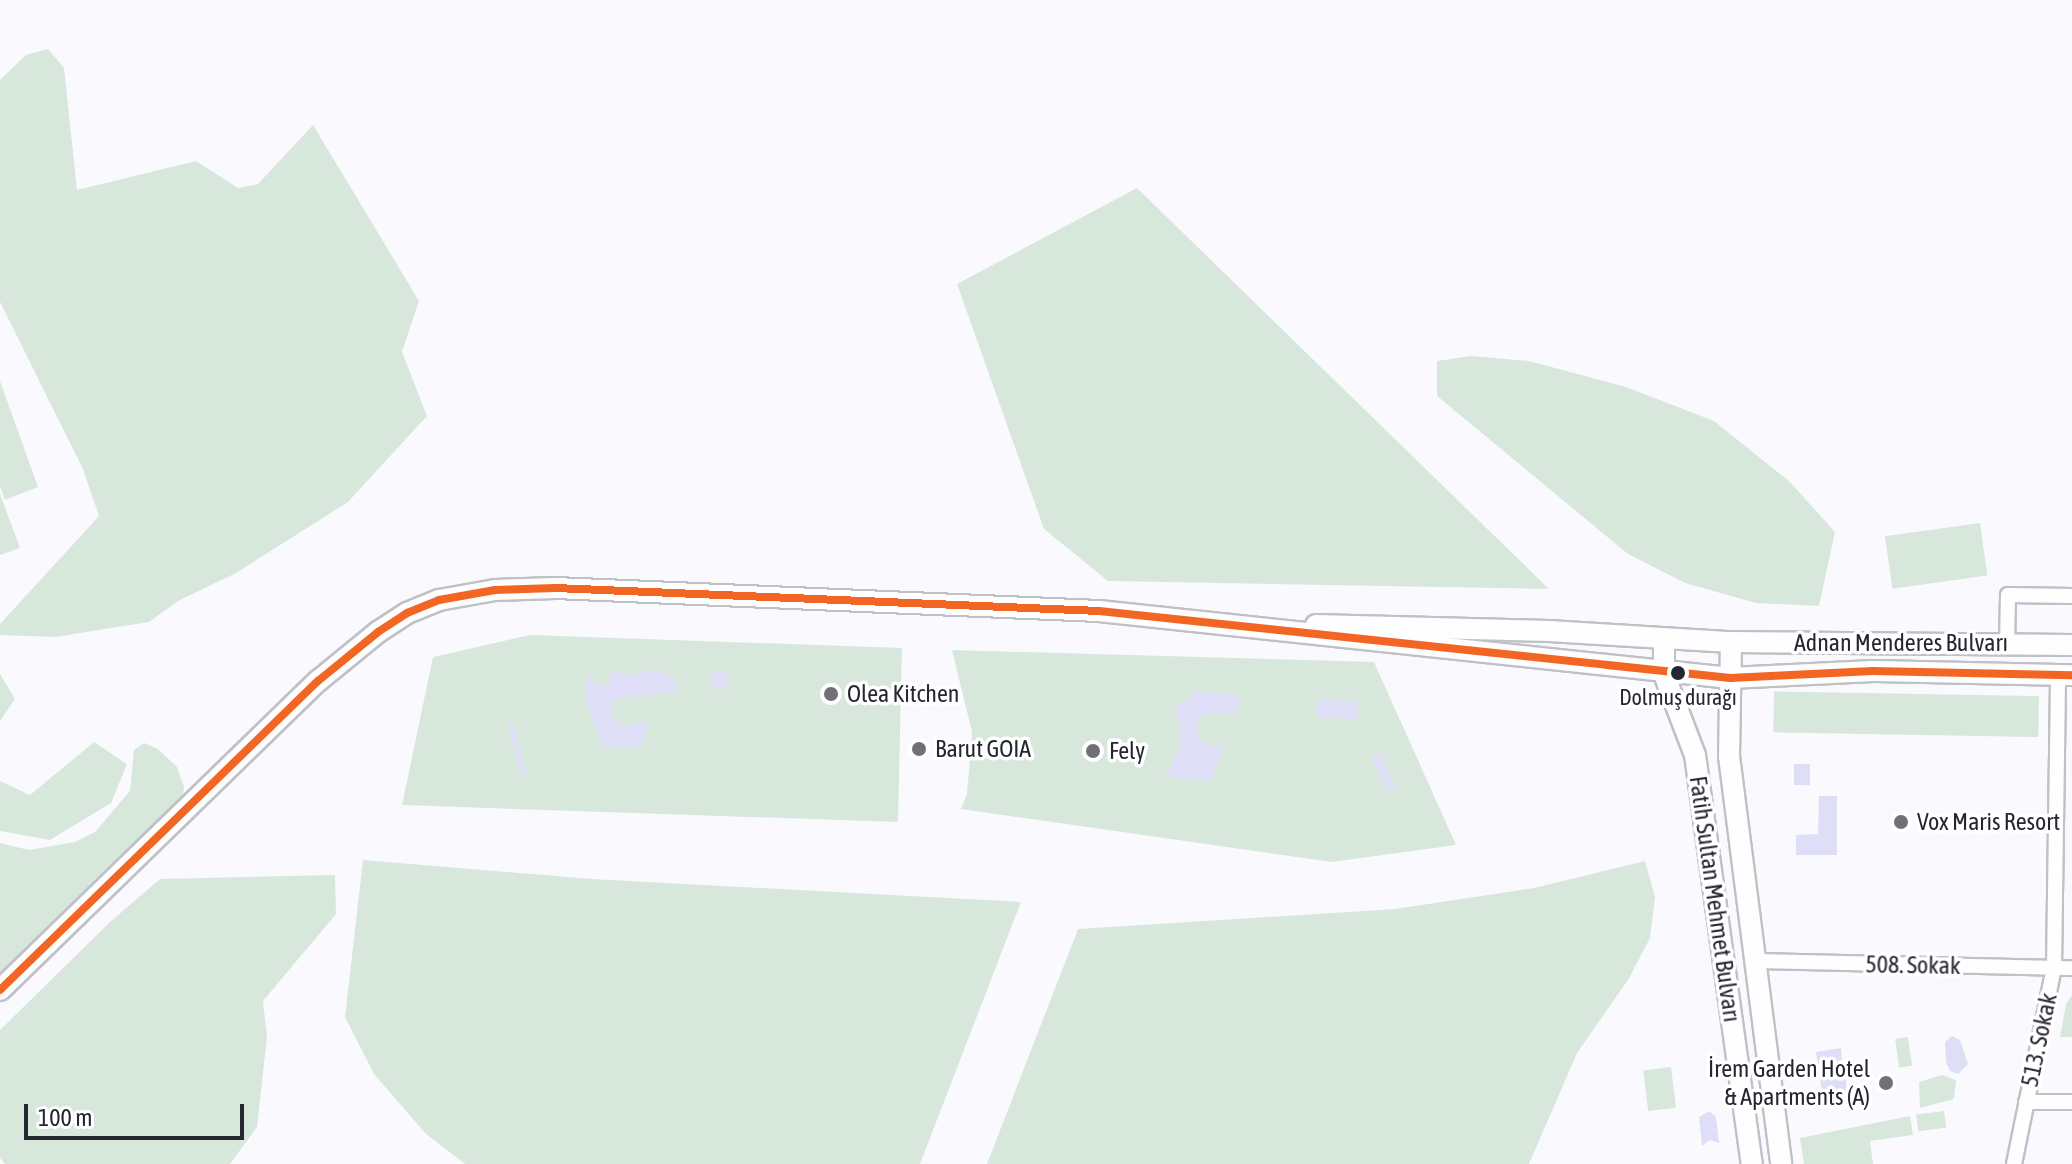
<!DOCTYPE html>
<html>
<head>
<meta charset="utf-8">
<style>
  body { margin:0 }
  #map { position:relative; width:2072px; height:1164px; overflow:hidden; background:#fafafe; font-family:"Asap Condensed",sans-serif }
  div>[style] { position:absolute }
  .green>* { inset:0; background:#d8e7dc; transform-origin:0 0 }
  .water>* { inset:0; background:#dedff7; transform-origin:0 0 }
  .round { border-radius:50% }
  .roads { filter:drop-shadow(2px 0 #c0c1c8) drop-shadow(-2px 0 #c0c1c8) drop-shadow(0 2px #c0c1c8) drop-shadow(0 -2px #c0c1c8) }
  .minor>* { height:14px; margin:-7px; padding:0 7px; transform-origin:7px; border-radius:7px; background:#fefeff }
  .secondary>* { height:20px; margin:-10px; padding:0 10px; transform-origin:10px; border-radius:10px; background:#fefeff }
  .bus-1>* { height:8px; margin:-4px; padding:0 4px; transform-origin:4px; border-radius:4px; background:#f26522 }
  .dots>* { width:22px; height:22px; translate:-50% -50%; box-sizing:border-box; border:4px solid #fff; border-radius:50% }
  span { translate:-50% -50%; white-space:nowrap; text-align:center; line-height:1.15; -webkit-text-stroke:7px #fff; paint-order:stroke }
  .bus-label { font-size:22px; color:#262631 }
  .street-label { font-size:24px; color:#262631 }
  .poi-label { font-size:24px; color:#262631 }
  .left { translate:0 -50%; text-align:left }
  .right { translate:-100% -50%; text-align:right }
  .scale { position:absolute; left:24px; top:1104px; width:220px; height:36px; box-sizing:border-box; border:4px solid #262631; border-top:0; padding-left:10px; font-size:24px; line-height:28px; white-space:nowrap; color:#262631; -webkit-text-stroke:6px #fff; paint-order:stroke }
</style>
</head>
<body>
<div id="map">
  <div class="green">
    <div style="clip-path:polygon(48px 49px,64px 68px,77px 190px,196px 161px,238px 188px,258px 184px,313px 125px,419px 301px,402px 352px,427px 416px,348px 502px,236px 573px,178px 601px,149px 622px,55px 637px,0 635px,0 624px,99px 516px,83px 469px,0 302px,0 80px,26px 55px)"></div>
    <div style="clip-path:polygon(1137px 188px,1549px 589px,1108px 581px,1044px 529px,957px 284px)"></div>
    <div style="clip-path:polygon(1471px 356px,1529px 361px,1626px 387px,1714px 421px,1790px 482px,1835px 532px,1819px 606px,1756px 603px,1685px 583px,1628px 554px,1437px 396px,1437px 361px)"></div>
    <div style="clip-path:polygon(0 381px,38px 487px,5px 500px,0 486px)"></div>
    <div style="clip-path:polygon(0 494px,20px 548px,0 555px)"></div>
    <div style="left:1980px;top:523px;width:53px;height:96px;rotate:82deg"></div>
    <div style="clip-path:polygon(530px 635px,902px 648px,898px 822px,402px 805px,433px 657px)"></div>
    <div style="clip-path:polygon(952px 650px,1374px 662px,1456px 845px,1332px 862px,961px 809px,967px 794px,972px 732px)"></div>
    <div style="clip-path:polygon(0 674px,15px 699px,0 721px)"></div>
    <div style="left:2039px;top:696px;width:41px;height:265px;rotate:91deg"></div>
    <div style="clip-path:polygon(94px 742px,127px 764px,111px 803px,50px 840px,0 831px,0 781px,30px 795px)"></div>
    <div style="clip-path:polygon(144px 743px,158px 749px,177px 767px,184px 787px,182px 804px,0 977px,0 843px,29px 850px,75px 842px,95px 832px,130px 791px,134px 750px)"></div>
    <div style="clip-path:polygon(363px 860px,592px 879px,1021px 902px,920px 1164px,465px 1164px,426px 1134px,374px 1074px,345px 1017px)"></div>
    <div style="clip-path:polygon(1645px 861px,1655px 897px,1650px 938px,1628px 980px,1577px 1053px,1529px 1164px,987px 1164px,1078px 929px,1395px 909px,1534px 888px)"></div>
    <div style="clip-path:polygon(335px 875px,336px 914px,263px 1001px,267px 1037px,257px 1127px,230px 1164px,5px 1164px,0 1158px,0 1030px,110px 922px,160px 879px)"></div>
    <div style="clip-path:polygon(2072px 995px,2072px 1037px,2060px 1037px,2066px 1004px)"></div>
    <div style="left:1908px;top:1037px;width:29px;height:13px;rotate:82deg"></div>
    <div style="left:1671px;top:1067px;width:41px;height:28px;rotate:83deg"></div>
    <div style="clip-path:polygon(1942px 1075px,1956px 1080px,1954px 1099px,1920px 1108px,1919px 1082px)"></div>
    <div style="left:1944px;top:1111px;width:17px;height:28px;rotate:83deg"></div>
    <div style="clip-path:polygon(1910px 1116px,1913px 1135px,1870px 1141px,1873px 1164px,1804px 1164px,1800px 1138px)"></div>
  </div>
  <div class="water">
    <div style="clip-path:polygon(654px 670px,674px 677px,676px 692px,622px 697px,615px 700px,612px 708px,612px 718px,620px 725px,629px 727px,639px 721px,649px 724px,640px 748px,602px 747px,585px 697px,586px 681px,591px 676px,596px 686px,608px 685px,611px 671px,630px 675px)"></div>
    <div class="round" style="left:711px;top:671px;width:18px;height:18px"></div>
    <div style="clip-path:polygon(1195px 691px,1240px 696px,1237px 713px,1208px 713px,1199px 718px,1197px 734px,1208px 745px,1225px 747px,1209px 782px,1166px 775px,1179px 748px,1181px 731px,1175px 705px,1184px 703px)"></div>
    <div style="left:1318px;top:699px;width:40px;height:18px;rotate:3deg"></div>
    <div style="left:514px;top:725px;width:52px;height:6px;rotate:75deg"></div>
    <div style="left:1380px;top:753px;width:37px;height:10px;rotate:64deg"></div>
    <div style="left:1810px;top:764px;width:21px;height:16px;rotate:90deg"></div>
    <div style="clip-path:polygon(1819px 796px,1837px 796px,1837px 855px,1796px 855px,1796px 835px,1818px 834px)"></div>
    <div style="clip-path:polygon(1952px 1036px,1960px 1040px,1968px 1064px,1958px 1074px,1950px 1071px,1946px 1062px,1945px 1042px)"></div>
    <div style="clip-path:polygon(1841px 1048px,1842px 1060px,1836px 1071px,1846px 1080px,1847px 1095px,1842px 1104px,1833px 1106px,1823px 1098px,1816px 1052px)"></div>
    <div style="clip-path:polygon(1709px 1111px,1716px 1117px,1719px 1143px,1710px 1140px,1702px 1146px,1699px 1117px)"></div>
  </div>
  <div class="roads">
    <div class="minor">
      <div style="left:2007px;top:644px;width:49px;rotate:-88.8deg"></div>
      <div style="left:2008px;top:595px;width:64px;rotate:0.9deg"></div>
      <div style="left:1754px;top:961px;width:318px;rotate:1.3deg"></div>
      <div style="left:2026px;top:1102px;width:46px"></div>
      <div style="left:2014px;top:1164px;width:200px;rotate:-78.5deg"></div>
      <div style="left:2054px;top:968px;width:294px;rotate:-89.2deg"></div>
    </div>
    <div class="secondary">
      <div style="left:1316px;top:625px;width:233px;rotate:1.5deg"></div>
      <div style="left:1549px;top:631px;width:182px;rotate:3.5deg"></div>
      <div style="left:1731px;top:642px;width:341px;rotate:0.5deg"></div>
      <div style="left:1664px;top:639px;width:35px;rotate:90deg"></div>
      <div style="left:1664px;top:674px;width:87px;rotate:69.1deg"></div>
      <div style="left:1695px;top:755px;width:413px;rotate:82.1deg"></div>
      <div style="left:1731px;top:642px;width:114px;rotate:91deg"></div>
      <div style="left:1729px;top:756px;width:411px;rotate:82.7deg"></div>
      <div style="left:0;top:990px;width:443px;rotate:-44.2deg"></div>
      <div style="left:318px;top:681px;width:77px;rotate:-39.2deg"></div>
      <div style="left:378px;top:632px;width:35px;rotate:-33deg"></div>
      <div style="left:407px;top:613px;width:35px;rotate:-22deg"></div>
      <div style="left:439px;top:600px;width:57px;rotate:-10.1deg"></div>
      <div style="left:495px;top:590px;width:60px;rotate:-1.9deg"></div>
      <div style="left:555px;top:588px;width:544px;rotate:2.42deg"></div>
      <div style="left:1099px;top:611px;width:635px;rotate:6.06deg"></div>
      <div style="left:1730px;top:678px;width:143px;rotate:-2.8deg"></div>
      <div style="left:1873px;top:671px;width:199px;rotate:1.2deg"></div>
    </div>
  </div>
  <div class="bus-1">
    <div style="left:0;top:990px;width:443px;rotate:-44.2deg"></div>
    <div style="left:318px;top:681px;width:77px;rotate:-39.2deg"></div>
    <div style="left:378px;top:632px;width:35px;rotate:-33deg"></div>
    <div style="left:407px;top:613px;width:35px;rotate:-22deg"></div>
    <div style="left:439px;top:600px;width:57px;rotate:-10.1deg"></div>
    <div style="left:495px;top:590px;width:60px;rotate:-1.9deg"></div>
    <div style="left:555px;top:588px;width:544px;rotate:2.42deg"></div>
    <div style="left:1099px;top:611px;width:635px;rotate:6.06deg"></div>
    <div style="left:1730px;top:678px;width:143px;rotate:-2.8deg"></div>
    <div style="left:1873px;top:671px;width:199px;rotate:1.2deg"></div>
  </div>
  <div class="dots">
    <div style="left:1678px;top:673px;background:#262631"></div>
    <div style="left:831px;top:694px;background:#707079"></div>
    <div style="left:919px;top:749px;background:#707079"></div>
    <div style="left:1093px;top:751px;background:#707079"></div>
    <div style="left:1901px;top:822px;background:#707079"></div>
    <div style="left:1886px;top:1083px;background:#707079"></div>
  </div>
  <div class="bus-label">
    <span style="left:1678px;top:698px">Dolmuş durağı</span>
  </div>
  <div class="street-label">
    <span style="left:1901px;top:643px">Adnan Menderes Bulvarı</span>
    <span style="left:1715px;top:899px;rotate:82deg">Fatih Sultan Mehmet Bulvarı</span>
    <span style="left:1913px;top:965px;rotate:1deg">508. Sokak</span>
    <span style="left:2039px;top:1040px;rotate:-78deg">513. Sokak</span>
  </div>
  <div class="poi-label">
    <span class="left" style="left:847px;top:694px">Olea Kitchen</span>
    <span class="left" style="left:935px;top:749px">Barut GOIA</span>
    <span class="left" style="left:1109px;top:751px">Fely</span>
    <span class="left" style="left:1917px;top:822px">Vox Maris Resort</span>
    <span class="right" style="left:1870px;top:1083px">İrem Garden Hotel<br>&amp; Apartments (A)</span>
  </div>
  <div class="scale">100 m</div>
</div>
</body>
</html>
